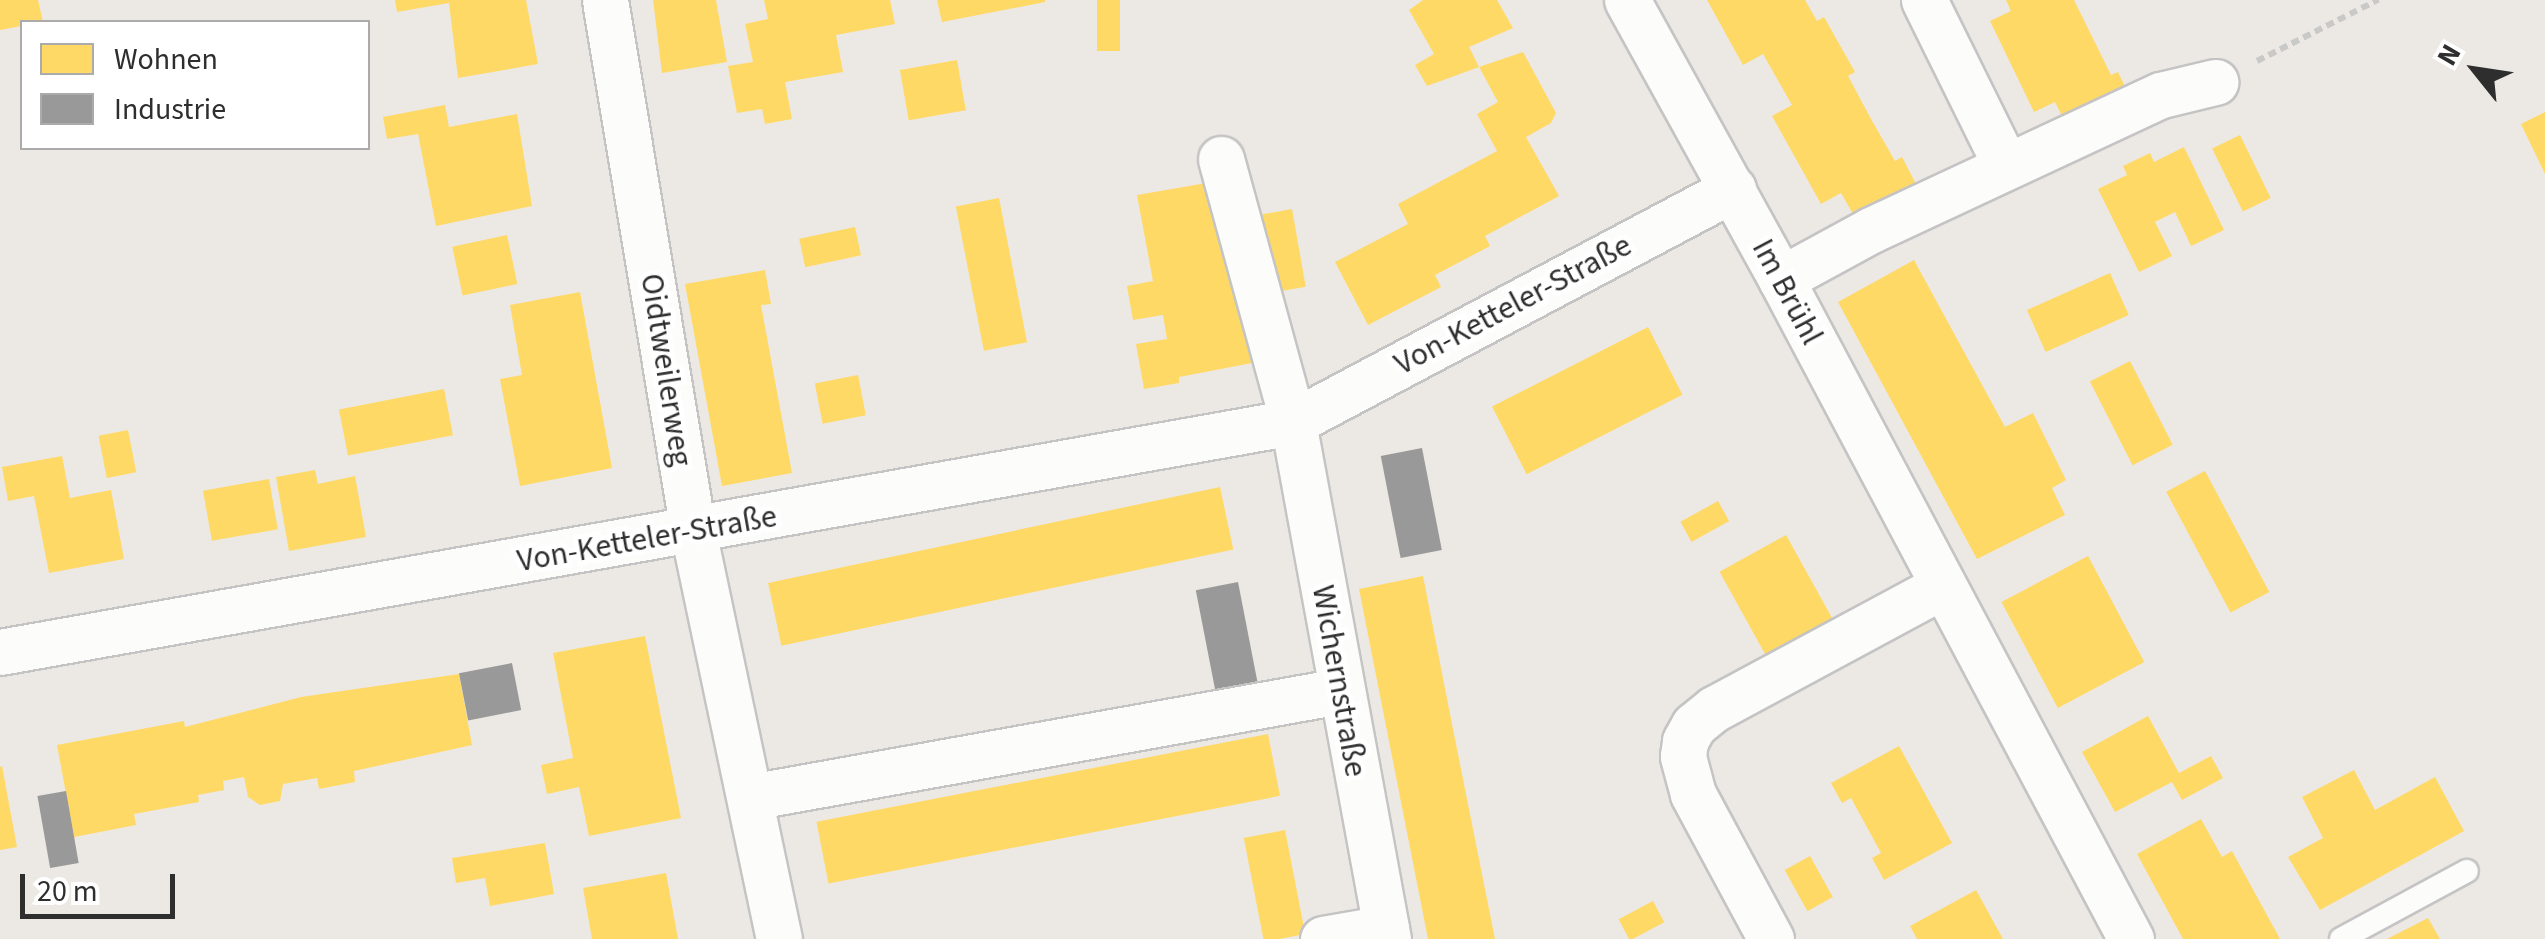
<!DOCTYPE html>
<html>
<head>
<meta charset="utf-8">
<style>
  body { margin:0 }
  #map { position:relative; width:2545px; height:939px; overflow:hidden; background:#ece8e4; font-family:"Source Sans 3",sans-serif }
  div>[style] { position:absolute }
  .homes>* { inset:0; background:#ffd966; transform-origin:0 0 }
  .industry>* { inset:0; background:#999; transform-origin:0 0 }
  .path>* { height:6px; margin-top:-3px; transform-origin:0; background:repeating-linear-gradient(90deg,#c9c9c8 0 8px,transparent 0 13px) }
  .roads { filter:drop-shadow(2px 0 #c5c4c5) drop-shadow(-2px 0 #c5c4c5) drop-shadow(0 2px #c5c4c5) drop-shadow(0 -2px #c5c4c5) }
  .service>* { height:22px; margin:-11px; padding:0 11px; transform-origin:11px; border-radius:11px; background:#fcfcfb }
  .minor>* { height:45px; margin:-22.5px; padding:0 22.5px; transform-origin:22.5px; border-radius:22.5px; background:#fcfcfb }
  span { translate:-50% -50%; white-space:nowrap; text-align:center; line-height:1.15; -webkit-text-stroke:10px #fff; paint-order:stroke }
  .street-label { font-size:32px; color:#2e2e2e }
  .legend { position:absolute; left:20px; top:20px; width:350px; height:130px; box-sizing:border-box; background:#fff; border:2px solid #ababab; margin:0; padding:12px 18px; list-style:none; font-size:30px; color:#2e2e2e }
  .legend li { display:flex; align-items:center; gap:20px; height:50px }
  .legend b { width:50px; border:2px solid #ababab }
  .north { position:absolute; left:2425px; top:20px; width:100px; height:100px; -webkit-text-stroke:8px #fff; paint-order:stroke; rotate:300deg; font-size:28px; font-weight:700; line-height:40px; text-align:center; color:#2e2e2e }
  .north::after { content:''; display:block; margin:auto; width:35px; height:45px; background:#2e2e2e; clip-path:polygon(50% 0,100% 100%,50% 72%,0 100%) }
  .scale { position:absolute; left:20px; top:874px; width:155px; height:45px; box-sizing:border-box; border:5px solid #2e2e2e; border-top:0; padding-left:12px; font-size:30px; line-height:35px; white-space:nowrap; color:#2e2e2e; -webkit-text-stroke:8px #fff; paint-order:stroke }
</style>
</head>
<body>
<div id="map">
  <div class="homes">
    <div style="clip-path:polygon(0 0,38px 0,43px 22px,0 30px)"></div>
    <div style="clip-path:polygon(395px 0,526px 0,538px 64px,458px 78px,449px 3px,397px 12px)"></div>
    <div style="clip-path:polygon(653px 0,716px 0,727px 62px,662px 73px)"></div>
    <div style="clip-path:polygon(764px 0,890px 0,895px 24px,836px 35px,843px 72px,785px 82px,792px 119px,765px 124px,762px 109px,737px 113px,728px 66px,753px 62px,745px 24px,768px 19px)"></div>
    <div style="clip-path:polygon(937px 0,1045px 0,1045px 2px,942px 22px)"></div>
    <div style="left:1097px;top:0;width:23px;height:51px"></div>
    <div style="clip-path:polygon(1423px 0,1497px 0,1513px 28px,1469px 47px,1479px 67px,1427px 86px,1415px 65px,1434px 54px,1409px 10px)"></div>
    <div style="clip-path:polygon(1707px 0,1805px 0,1817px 21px,1824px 17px,1855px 72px,1848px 76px,1871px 119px,1895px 161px,1902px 157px,1916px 184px,1853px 214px,1841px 193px,1821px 204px,1772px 116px,1792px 105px,1763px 54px,1743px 65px)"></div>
    <div style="clip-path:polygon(2006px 0,2074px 0,2111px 75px,2118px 72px,2128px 93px,2066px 124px,2055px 102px,2034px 112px,1990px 21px,2011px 11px)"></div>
    <div style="clip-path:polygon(1523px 52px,1556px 113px,1551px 123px,1526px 137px,1559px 196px,1485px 236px,1490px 246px,1435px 275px,1441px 287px,1368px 325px,1335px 262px,1408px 224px,1398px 204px,1497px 151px,1477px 114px,1498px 102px,1479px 67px)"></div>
    <div style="left:957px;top:60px;width:51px;height:58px;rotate:80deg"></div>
    <div style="clip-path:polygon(445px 105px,449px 127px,517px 114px,532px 206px,436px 226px,418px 134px,387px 139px,383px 117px)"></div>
    <div style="clip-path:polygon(2545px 112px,2545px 174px,2521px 124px)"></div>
    <div style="left:2240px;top:135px;width:70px;height:31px;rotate:64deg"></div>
    <div style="clip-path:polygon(2184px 147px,2224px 230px,2191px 246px,2175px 212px,2155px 222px,2172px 256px,2139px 272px,2098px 189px,2127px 175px,2123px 166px,2150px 153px,2154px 162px)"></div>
    <div style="clip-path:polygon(1218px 181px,1252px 363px,1179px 377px,1179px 383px,1144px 389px,1136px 344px,1167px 339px,1163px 315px,1133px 320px,1127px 286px,1153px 281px,1137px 195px)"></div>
    <div style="left:999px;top:198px;width:147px;height:44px;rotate:79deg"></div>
    <div style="left:1292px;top:209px;width:79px;height:36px;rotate:80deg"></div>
    <div style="left:855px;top:227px;width:29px;height:57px;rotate:78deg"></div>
    <div style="left:507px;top:235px;width:50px;height:56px;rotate:78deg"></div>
    <div style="clip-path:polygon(1914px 260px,2005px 427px,2033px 413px,2066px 480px,2052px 488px,2065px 515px,1977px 559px,1838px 302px)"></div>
    <div style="clip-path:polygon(765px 270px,771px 304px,761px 305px,792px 473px,722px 486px,685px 284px)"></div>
    <div style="left:2110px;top:273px;width:46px;height:91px;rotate:66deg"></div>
    <div style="clip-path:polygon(580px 292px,612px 468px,520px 486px,500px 379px,522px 375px,510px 305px)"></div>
    <div style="left:1648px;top:327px;width:76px;height:175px;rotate:63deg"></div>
    <div style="left:2130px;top:361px;width:94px;height:45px;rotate:63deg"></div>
    <div style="left:858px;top:375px;width:41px;height:44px;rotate:79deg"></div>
    <div style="left:444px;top:389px;width:47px;height:107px;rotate:79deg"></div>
    <div style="left:128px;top:430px;width:43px;height:30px;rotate:79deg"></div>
    <div style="clip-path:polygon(62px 456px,70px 498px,111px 490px,124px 559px,49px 573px,34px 496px,8px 501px,2px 467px)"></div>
    <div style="clip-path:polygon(315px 470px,318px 484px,355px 476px,366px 537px,289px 551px,276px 477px)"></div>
    <div style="left:2205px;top:471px;width:137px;height:44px;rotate:62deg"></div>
    <div style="left:269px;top:479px;width:51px;height:67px;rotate:80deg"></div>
    <div style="left:1220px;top:487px;width:64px;height:462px;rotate:78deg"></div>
    <div style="left:1718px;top:501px;width:23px;height:43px;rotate:61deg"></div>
    <div style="left:1786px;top:535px;width:117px;height:76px;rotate:61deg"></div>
    <div style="left:2088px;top:556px;width:120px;height:98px;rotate:62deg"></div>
    <div style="clip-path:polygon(1423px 576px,1452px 724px,1495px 939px,1428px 939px,1359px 589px)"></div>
    <div style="clip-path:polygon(645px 636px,681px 818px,589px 836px,579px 787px,547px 794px,541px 765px,573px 758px,553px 653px)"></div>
    <div style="clip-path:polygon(459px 674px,472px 745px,354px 771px,355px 782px,319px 789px,317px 778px,283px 784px,280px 801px,260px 805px,248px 797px,244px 777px,223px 781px,224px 790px,198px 795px,199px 802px,134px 814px,136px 825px,74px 837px,57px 745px,184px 721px,185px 727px,301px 697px)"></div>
    <div style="clip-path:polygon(2148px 716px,2179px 773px,2211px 756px,2223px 778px,2182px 800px,2172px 782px,2115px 812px,2082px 752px)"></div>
    <div style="left:1268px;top:734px;width:63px;height:460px;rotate:79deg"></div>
    <div style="clip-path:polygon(1899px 746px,1952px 843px,1884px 880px,1872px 858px,1881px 853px,1851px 798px,1842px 803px,1831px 783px)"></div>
    <div style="clip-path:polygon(2px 766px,17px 847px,0 850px,0 767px)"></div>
    <div style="clip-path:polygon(2354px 770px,2375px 810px,2435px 777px,2464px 831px,2320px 910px,2288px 857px,2323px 838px,2302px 797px)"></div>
    <div style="clip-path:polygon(2201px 819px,2222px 857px,2232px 851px,2280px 939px,2183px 939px,2137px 854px)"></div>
    <div style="left:1285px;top:830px;width:106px;height:42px;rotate:79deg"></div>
    <div style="clip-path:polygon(545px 843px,554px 894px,490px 906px,485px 878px,456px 883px,452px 858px)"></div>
    <div style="left:1810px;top:856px;width:47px;height:29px;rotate:61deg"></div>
    <div style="clip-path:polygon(666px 873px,678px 939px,592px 939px,583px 888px)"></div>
    <div style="clip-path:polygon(1976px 890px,2003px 939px,1917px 939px,1910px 926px)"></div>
    <div style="left:1653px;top:901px;width:24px;height:39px;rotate:62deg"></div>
    <div style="clip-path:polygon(2428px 918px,2440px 939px,2387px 939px)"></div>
  </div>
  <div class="industry">
    <div style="left:1422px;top:448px;width:104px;height:42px;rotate:79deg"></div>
    <div style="left:1238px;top:582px;width:104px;height:43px;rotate:79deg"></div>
    <div style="left:512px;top:663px;width:48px;height:54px;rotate:79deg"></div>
    <div style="left:66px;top:791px;width:73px;height:29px;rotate:80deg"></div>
  </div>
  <div class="path">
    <div style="left:2257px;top:61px;width:136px;rotate:-26.8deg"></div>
  </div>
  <div class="roads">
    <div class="service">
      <div style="left:2341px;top:939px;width:143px;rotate:-28.4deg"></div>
    </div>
    <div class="minor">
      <div style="left:605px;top:0;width:538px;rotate:80.59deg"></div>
      <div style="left:693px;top:531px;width:417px;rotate:78.1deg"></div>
      <div style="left:1627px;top:0;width:319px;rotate:61.1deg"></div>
      <div style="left:1781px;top:279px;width:747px;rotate:62.06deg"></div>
      <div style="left:1924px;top:0;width:185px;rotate:63.7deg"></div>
      <div style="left:1221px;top:159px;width:273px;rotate:74.7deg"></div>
      <div style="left:1293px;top:422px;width:526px;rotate:79.59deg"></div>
      <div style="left:1781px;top:279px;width:102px;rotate:-28.6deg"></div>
      <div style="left:1871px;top:230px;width:320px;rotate:-25deg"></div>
      <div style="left:2161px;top:95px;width:56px;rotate:-13.5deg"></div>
      <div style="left:0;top:652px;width:1313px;rotate:-10.09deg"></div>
      <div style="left:1293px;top:422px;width:498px;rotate:-27.9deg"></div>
      <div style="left:750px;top:797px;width:599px;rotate:-10.19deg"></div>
      <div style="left:1323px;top:939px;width:64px;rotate:-9.9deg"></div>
      <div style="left:1771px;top:939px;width:165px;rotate:-118.3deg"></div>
      <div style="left:1693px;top:794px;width:39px;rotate:-105deg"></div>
      <div style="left:1683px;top:756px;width:15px;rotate:-82deg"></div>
      <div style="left:1685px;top:741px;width:18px;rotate:-61deg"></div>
      <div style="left:1694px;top:725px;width:26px;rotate:-39deg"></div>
      <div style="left:1714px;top:709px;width:258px;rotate:-28.3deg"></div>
    </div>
  </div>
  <div class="street-label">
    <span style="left:1787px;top:292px;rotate:62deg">Im Brühl</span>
    <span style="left:1513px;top:305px;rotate:-28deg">Von-Ketteler-Straße</span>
    <span style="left:666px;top:370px;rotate:81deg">Oidtweilerweg</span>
    <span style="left:647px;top:539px;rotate:-10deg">Von-Ketteler-Straße</span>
    <span style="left:1339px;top:681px;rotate:80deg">Wichernstraße</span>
  </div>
  <ul class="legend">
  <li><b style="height:28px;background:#ffd966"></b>Wohnen</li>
  <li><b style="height:28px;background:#999"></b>Industrie</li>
  </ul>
  <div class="north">N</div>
  <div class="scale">20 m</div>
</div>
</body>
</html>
